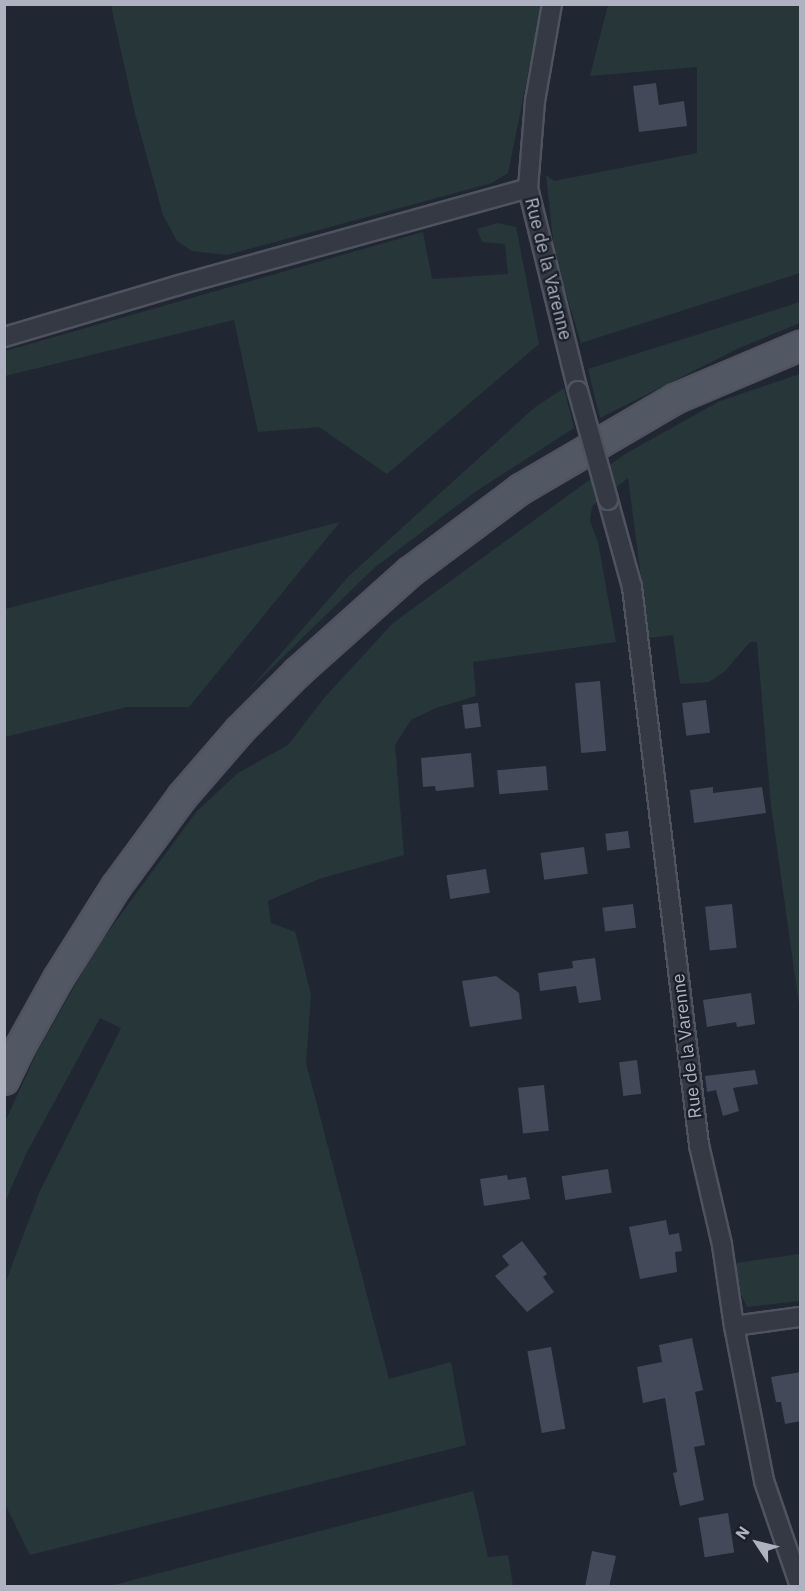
<!DOCTYPE html>
<html>
<head>
<meta charset="utf-8">
<style>
  body { margin:0 }
  #map { position:relative; width:805px; height:1591px; overflow:hidden; background:#212633; font-family:"IBM Plex Sans",sans-serif }
  div>[style] { position:absolute }
  .green>* { inset:0; background:#273639 }
  .building>* { inset:0; background:#434958; transform-origin:0 0 }
  .roads { filter:drop-shadow(2px 0 #4f535f) drop-shadow(-2px 0 #4f535f) drop-shadow(0 2px #4f535f) drop-shadow(0 -2px #4f535f) }
  .street>* { height:18px; margin:-9px; padding:0 9px; transform-origin:9px; border-radius:9px; background:#343944 }
  .primary>* { height:28px; margin:-14px; padding:0 14px; transform-origin:14px; border-radius:14px; background:#525764 }
  .bridges { filter:drop-shadow(2px 0 #4f535f) drop-shadow(-2px 0 #4f535f) drop-shadow(0 2px #4f535f) drop-shadow(0 -2px #4f535f) }
  .street-bridge>* { height:18px; margin:-9px; padding:0 9px; transform-origin:9px; border-radius:9px; background:#343944 }
  span { translate:-50% -50%; white-space:nowrap; text-align:center; line-height:1.15; -webkit-text-stroke:4.5px #1a1e29; paint-order:stroke }
  .street-label { font-size:18px; color:#afb3c1 }
  .frame { position:absolute; inset:0; border:6px solid #afb3c1; pointer-events:none }
  .north { position:absolute; left:727px; top:1513px; width:60px; height:60px; -webkit-text-stroke:4px #1a1e29; paint-order:stroke; rotate:305deg; font-size:16px; font-weight:700; line-height:24px; text-align:center; color:#afb3c1 }
  .north::after { content:''; display:block; margin:auto; width:21px; height:27px; background:#afb3c1; clip-path:polygon(50% 0,100% 100%,50% 72%,0 100%) }
</style>
</head>
<body>
<div id="map">
  <div class="green">
    <div style="clip-path:polygon(111px 5px,542px 5px,508px 173px,492px 183px,227px 255px,192px 251px,177px 241px,163px 215px,134px 110px)"></div>
    <div style="clip-path:polygon(608px 5px,800px 5px,800px 273px,581px 343px,555px 258px,546px 175px,554px 181px,697px 153px,697px 67px,590px 76px)"></div>
    <div style="clip-path:polygon(497px 223px,516px 227px,539px 344px,387px 474px,319px 427px,258px 432px,234px 320px,5px 376px,5px 351px,423px 232px,432px 279px,508px 274px,505px 244px,482px 242px,477px 229px)"></div>
    <div style="clip-path:polygon(800px 302px,800px 323px,739px 348px,600px 418px,588px 369px)"></div>
    <div style="clip-path:polygon(800px 374px,800px 1012px,771px 805px,757px 642px,750px 642px,725px 671px,709px 682px,680px 684px,673px 635px,649px 638px,628px 478px,592px 506px,590px 521px,598px 542px,616px 642px,473px 662px,476px 696px,436px 708px,411px 720px,395px 745px,404px 855px,319px 879px,268px 901px,271px 923px,295px 932px,299px 946px,311px 995px,306px 1063px,389px 1379px,451px 1362px,466px 1445px,30px 1555px,5px 1504px,5px 1284px,40px 1191px,121px 1028px,100px 1018px,26px 1154px,5px 1202px,5px 1122px,37px 1052px,96px 948px,197px 811px,238px 773px,288px 745px,325px 697px,393px 623px,625px 454px,720px 401px)"></div>
    <div style="clip-path:polygon(564px 388px,574px 428px,475px 492px,374px 568px,246px 693px,349px 576px,534px 408px)"></div>
    <div style="clip-path:polygon(340px 522px,189px 707px,127px 707px,5px 737px,5px 609px)"></div>
    <div style="clip-path:polygon(800px 1254px,800px 1301px,747px 1307px,741px 1294px,735px 1263px)"></div>
    <div style="clip-path:polygon(473px 1491px,488px 1557px,508px 1555px,513px 1586px,110px 1586px)"></div>
  </div>
  <div class="building">
    <div style="clip-path:polygon(656px 83px,659px 105px,684px 101px,687px 126px,639px 132px,633px 86px)"></div>
    <div style="left:600px;top:681px;width:70px;height:25px;rotate:85deg"></div>
    <div style="left:706px;top:700px;width:33px;height:24px;rotate:83deg"></div>
    <div style="left:478px;top:703px;width:24px;height:16px;rotate:83deg"></div>
    <div style="clip-path:polygon(471px 753px,474px 787px,436px 791px,435px 786px,423px 787px,421px 758px)"></div>
    <div style="left:546px;top:766px;width:24px;height:49px;rotate:85deg"></div>
    <div style="clip-path:polygon(713px 787px,713px 793px,762px 787px,766px 813px,694px 823px,690px 790px)"></div>
    <div style="left:628px;top:831px;width:17px;height:23px;rotate:83deg"></div>
    <div style="left:584px;top:847px;width:27px;height:44px;rotate:82deg"></div>
    <div style="left:486px;top:869px;width:24px;height:40px;rotate:81deg"></div>
    <div style="left:633px;top:904px;width:24px;height:31px;rotate:83deg"></div>
    <div style="left:732px;top:904px;width:44px;height:27px;rotate:84deg"></div>
    <div style="clip-path:polygon(595px 958px,601px 1000px,579px 1003px,576px 986px,540px 991px,538px 973px,573px 968px,572px 961px)"></div>
    <div style="clip-path:polygon(496px 976px,519px 993px,522px 1019px,470px 1027px,462px 981px)"></div>
    <div style="clip-path:polygon(751px 993px,755px 1024px,737px 1027px,736px 1022px,707px 1027px,703px 1000px)"></div>
    <div style="left:637px;top:1060px;width:34px;height:18px;rotate:83deg"></div>
    <div style="clip-path:polygon(755px 1070px,758px 1084px,733px 1088px,739px 1111px,723px 1116px,716px 1090px,707px 1092px,705px 1076px)"></div>
    <div style="left:544px;top:1085px;width:46px;height:26px;rotate:84deg"></div>
    <div style="left:608px;top:1169px;width:24px;height:47px;rotate:81deg"></div>
    <div style="clip-path:polygon(507px 1175px,508px 1180px,526px 1177px,530px 1199px,484px 1206px,480px 1179px)"></div>
    <div style="clip-path:polygon(666px 1220px,669px 1235px,679px 1233px,682px 1251px,675px 1252px,677px 1272px,640px 1279px,629px 1227px)"></div>
    <div style="clip-path:polygon(522px 1241px,547px 1274px,543px 1277px,554px 1292px,527px 1312px,495px 1276px,509px 1265px,502px 1256px)"></div>
    <div style="clip-path:polygon(692px 1338px,703px 1390px,695px 1392px,705px 1445px,694px 1447px,704px 1500px,680px 1506px,673px 1473px,677px 1472px,665px 1398px,643px 1403px,637px 1367px,662px 1362px,659px 1345px)"></div>
    <div style="left:551px;top:1347px;width:83px;height:24px;rotate:80deg"></div>
    <div style="clip-path:polygon(801px 1372px,801px 1421px,785px 1424px,781px 1402px,776px 1402px,771px 1377px)"></div>
    <div style="left:728px;top:1513px;width:40px;height:30px;rotate:81deg"></div>
    <div style="clip-path:polygon(592px 1551px,616px 1556px,609px 1587px,585px 1587px)"></div>
  </div>
  <div class="roads">
    <div class="street">
      <div style="left:552px;top:4px;width:98px;rotate:99.9deg"></div>
      <div style="left:535px;top:101px;width:87px;rotate:94.6deg"></div>
      <div style="left:528px;top:188px;width:209px;rotate:76.2deg"></div>
      <div style="left:4px;top:337px;width:183px;rotate:-16.5deg"></div>
      <div style="left:179px;top:285px;width:362px;rotate:-15.5deg"></div>
      <div style="left:608px;top:500px;width:90px;rotate:74.6deg"></div>
      <div style="left:632px;top:587px;width:562px;rotate:83.15deg"></div>
      <div style="left:699px;top:1145px;width:103px;rotate:77deg"></div>
      <div style="left:722px;top:1245px;width:82px;rotate:81.6deg"></div>
      <div style="left:734px;top:1326px;width:158px;rotate:79deg"></div>
      <div style="left:764px;top:1481px;width:111px;rotate:71.1deg"></div>
      <div style="left:734px;top:1326px;width:67px;rotate:-7.8deg"></div>
    </div>
    <div class="primary">
      <div style="left:4px;top:1080px;width:34px;rotate:-64deg"></div>
      <div style="left:19px;top:1049px;width:80px;rotate:-60.9deg"></div>
      <div style="left:58px;top:979px;width:109px;rotate:-57.8deg"></div>
      <div style="left:116px;top:887px;width:112px;rotate:-53.7deg"></div>
      <div style="left:182px;top:797px;width:89px;rotate:-49.1deg"></div>
      <div style="left:240px;top:730px;width:82px;rotate:-45deg"></div>
      <div style="left:298px;top:672px;width:150px;rotate:-41.8deg"></div>
      <div style="left:410px;top:572px;width:139px;rotate:-36.8deg"></div>
      <div style="left:521px;top:489px;width:178px;rotate:-30.3deg"></div>
      <div style="left:675px;top:399px;width:136px;rotate:-23deg"></div>
    </div>
  </div>
  <div class="bridges">
    <div class="street-bridge">
      <div style="left:578px;top:391px;width:113px;rotate:74.6deg"></div>
    </div>
  </div>
  <div class="street-label">
    <span style="left:548px;top:269px;rotate:76deg">Rue de la Varenne</span>
    <span style="left:687px;top:1046px;rotate:-97deg">Rue de la Varenne</span>
  </div>
  <div class="frame"></div>
  <div class="north">N</div>
</div>
</body>
</html>
